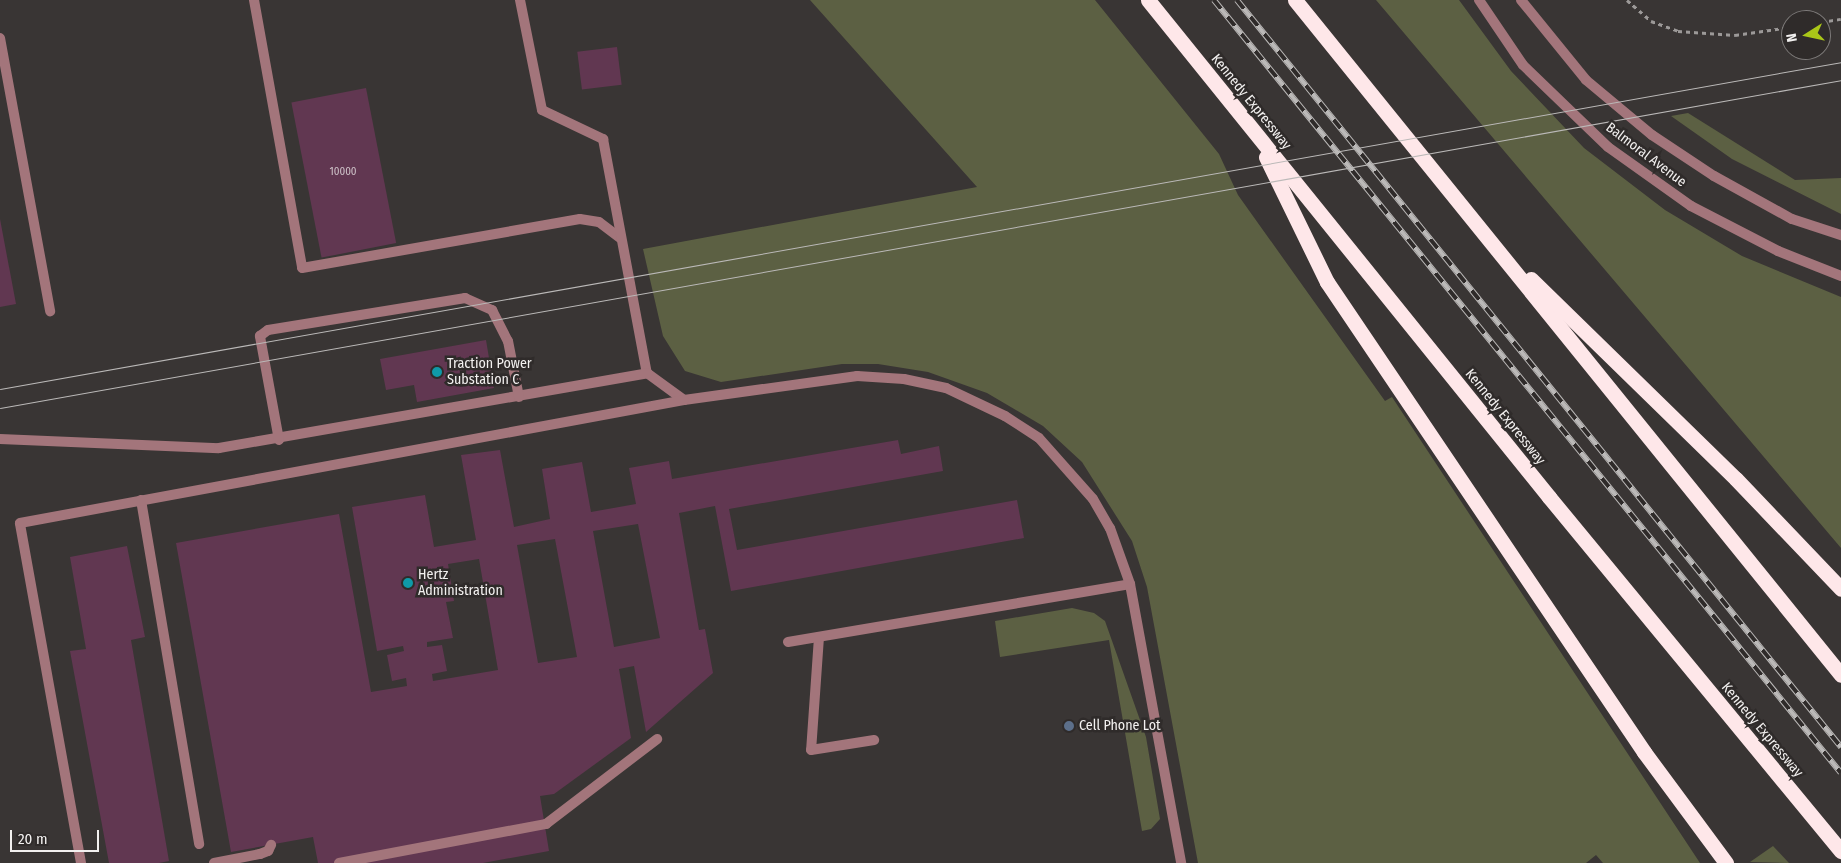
<!DOCTYPE html>
<html>
<head>
<meta charset="utf-8">
<style>
  body { margin:0 }
  #map { position:relative; width:1841px; height:863px; overflow:hidden; background:#393534; font-family:"Fira Sans Condensed",sans-serif }
  div>[style] { position:absolute }
  .green>* { inset:0; background:#5c6043 }
  .building>* { inset:0; background:#613751; transform-origin:0 0 }
  .path>* { height:3px; margin-top:-1.5px; transform-origin:0; background:repeating-linear-gradient(90deg,#9c9998 0 4px,transparent 0 8px) }
  .service>* { height:10px; margin:-5px; padding:0 5px; transform-origin:5px; border-radius:5px; background:#a3757b }
  .tertiary>* { height:10px; margin:-5px; padding:0 5px; transform-origin:5px; border-radius:5px; background:#a3757b }
  .motorway>* { height:15px; margin:-7.5px; padding:0 7.5px; transform-origin:7.5px; border-radius:7.5px; background:#fee7e9 }
  .tram>* { height:1px; margin:-0.5px; padding:0 0.5px; transform-origin:0.5px; border-radius:0.5px; background:#bbb9b8 }
  .rail>* { height:5.5px; margin-top:-2.75px; transform-origin:0; background:repeating-linear-gradient(90deg,#2f2b2a 0 11px,#bbb9b8 0 22px); box-sizing:border-box; border-block:1px solid #bbb9b8 }
  .dots>* { width:14px; height:14px; translate:-50% -50%; box-sizing:border-box; border:2px solid #2f2b2a; border-radius:50% }
  span { translate:-50% -50%; white-space:nowrap; text-align:center; line-height:1.15; -webkit-text-stroke:5px #2f2b2a; paint-order:stroke }
  .number-label { font-size:11px; color:#cec2c8 }
  .number-label span { -webkit-text-stroke-width:0 }
  .street-label { font-size:14px; color:#f3f1f0 }
  .poi-label { font-size:14px; color:#f3f1f0 }
  .left { translate:0 -50%; text-align:left }
  .north { position:absolute; left:1781px; top:10px; width:50px; height:50px; box-sizing:border-box; background:#2f2b2a; border:1px solid #7d7a79; border-radius:50%; rotate:260deg; font-size:14px; font-weight:700; line-height:20px; text-align:center; color:#f3f1f0 }
  .north::after { content:''; display:block; margin:auto; width:18px; height:22px; background:#aac718; clip-path:polygon(50% 0,100% 100%,50% 72%,0 100%) }
  .scale { position:absolute; left:10px; top:830px; width:89px; height:22px; box-sizing:border-box; border:2px solid #f3f1f0; border-top:0; padding-left:6px; font-size:15px; line-height:18px; white-space:nowrap; color:#f3f1f0; -webkit-text-stroke:4px #2f2b2a; paint-order:stroke }
</style>
</head>
<body>
<div id="map">
  <div class="green">
    <div style="clip-path:polygon(810px 0,1095px 0,1219px 154px,1238px 195px,1385px 401px,1392px 397px,1700px 863px,1603px 863px,1596px 855px,1586px 863px,1198px 863px,1147px 587px,1132px 541px,1082px 462px,1043px 426px,987px 393px,928px 372px,878px 364px,842px 364px,721px 382px,685px 371px,663px 336px,643px 249px,977px 187px)"></div>
    <div style="clip-path:polygon(1376px 0,1459px 0,1511px 71px,1584px 148px,1665px 210px,1742px 256px,1841px 297px,1841px 548px)"></div>
    <div style="clip-path:polygon(1688px 113px,1795px 180px,1841px 178px,1841px 214px,1732px 159px,1671px 116px)"></div>
    <div style="clip-path:polygon(1072px 608px,1094px 613px,1105px 621px,1146px 737px,1160px 819px,1151px 829px,1142px 831px,1109px 640px,1000px 657px,995px 621px)"></div>
    <div style="clip-path:polygon(1773px 846px,1789px 863px,1750px 862px)"></div>
  </div>
  <div class="building">
    <div style="left:617px;top:47px;width:38px;height:40px;rotate:83deg"></div>
    <div style="left:366px;top:88px;width:158px;height:76px;rotate:79deg"></div>
    <div style="clip-path:polygon(0 219px,16px 304px,0 307px)"></div>
    <div style="clip-path:polygon(486px 340px,494px 388px,417px 402px,414px 385px,386px 390px,380px 359px)"></div>
    <div style="clip-path:polygon(evenodd,898px 440px,901px 454px,939px 446px,943px 471px,729px 509px,737px 550px,1017px 500px,1024px 538px,731px 591px,715px 506px,679px 513px,699px 630px,705px 629px,713px 673px,646px 732px,634px 666px,619px 669px,631px 738px,554px 794px,540px 796px,549px 851px,483px 863px,318px 863px,313px 837px,231px 852px,176px 543px,339px 514px,371px 692px,407px 686px,406px 678px,392px 681px,387px 655px,404px 651px,403px 646px,377px 651px,352px 507px,425px 495px,434px 547px,476px 540px,461px 455px,500px 450px,514px 527px,550px 519px,542px 469px,582px 462px,591px 512px,636px 504px,629px 468px,669px 461px,672px 479px,898px 440px,638px 524px,660px 638px,614px 647px,593px 531px,638px 524px,898px 440px,555px 539px,577px 657px,538px 663px,517px 545px,555px 539px,898px 440px,479px 559px,498px 670px,433px 681px,432px 674px,447px 671px,442px 645px,427px 647px,427px 642px,453px 638px,446px 602px,454px 601px,448px 564px,479px 559px)"></div>
    <div style="clip-path:polygon(127px 546px,145px 637px,131px 640px,169px 861px,159px 863px,109px 863px,70px 651px,86px 649px,70px 557px)"></div>
  </div>
  <div class="path">
    <div style="left:1627px;top:0;width:32px;rotate:41deg"></div>
    <div style="left:1651px;top:21px;width:29px;rotate:20deg"></div>
    <div style="left:1678px;top:31px;width:57px;rotate:4deg"></div>
    <div style="left:1735px;top:35px;width:57px;rotate:-8.1deg"></div>
    <div style="left:1821px;top:22px;width:20px;rotate:-9deg"></div>
  </div>
  <div class="service">
    <div style="left:254px;top:0;width:272px;rotate:79.8deg"></div>
    <div style="left:302px;top:268px;width:282px;rotate:-10deg"></div>
    <div style="left:580px;top:219px;width:19px;rotate:9deg"></div>
    <div style="left:599px;top:222px;width:26px;rotate:37deg"></div>
    <div style="left:520px;top:0;width:112px;rotate:78.7deg"></div>
    <div style="left:542px;top:110px;width:68px;rotate:25.4deg"></div>
    <div style="left:603px;top:139px;width:238px;rotate:79.4deg"></div>
    <div style="left:647px;top:373px;width:46px;rotate:36.1deg"></div>
    <div style="left:684px;top:400px;width:175px;rotate:-7.9deg"></div>
    <div style="left:857px;top:376px;width:47px;rotate:3.7deg"></div>
    <div style="left:904px;top:379px;width:43px;rotate:12.1deg"></div>
    <div style="left:946px;top:388px;width:65px;rotate:25.4deg"></div>
    <div style="left:1005px;top:416px;width:40px;rotate:32.9deg"></div>
    <div style="left:1039px;top:438px;width:81px;rotate:48.5deg"></div>
    <div style="left:1093px;top:499px;width:34px;rotate:60deg"></div>
    <div style="left:1110px;top:528px;width:59px;rotate:70.3deg"></div>
    <div style="left:1130px;top:584px;width:284px;rotate:79.6deg"></div>
    <div style="left:0;top:38px;width:278px;rotate:79.6deg"></div>
    <div style="left:0;top:439px;width:219px;rotate:2.4deg"></div>
    <div style="left:219px;top:448px;width:435px;rotate:-9.9deg"></div>
    <div style="left:279px;top:440px;width:106px;rotate:-100.4deg"></div>
    <div style="left:260px;top:336px;width:10px;rotate:-37deg"></div>
    <div style="left:268px;top:330px;width:200px;rotate:-9.2deg"></div>
    <div style="left:465px;top:298px;width:30px;rotate:24deg"></div>
    <div style="left:492px;top:310px;width:35px;rotate:63deg"></div>
    <div style="left:508px;top:341px;width:57px;rotate:78.9deg"></div>
    <div style="left:141px;top:500px;width:349px;rotate:80.4deg"></div>
    <div style="left:819px;top:637px;width:113px;rotate:94deg"></div>
    <div style="left:811px;top:750px;width:64px;rotate:-9deg"></div>
    <div style="left:788px;top:642px;width:347px;rotate:-9.6deg"></div>
    <div style="left:81px;top:863px;width:345px;rotate:-100.2deg"></div>
    <div style="left:20px;top:523px;width:675px;rotate:-10.49deg"></div>
    <div style="left:214px;top:863px;width:47px;rotate:-11.1deg"></div>
    <div style="left:260px;top:854px;width:9px;rotate:-21deg"></div>
    <div style="left:268px;top:851px;width:7px;rotate:-63deg"></div>
    <div style="left:339px;top:863px;width:211px;rotate:-10.7deg"></div>
    <div style="left:546px;top:824px;width:140px;rotate:-37.4deg"></div>
  </div>
  <div class="tertiary">
    <div style="left:1479px;top:0;width:78px;rotate:55.9deg"></div>
    <div style="left:1523px;top:65px;width:118px;rotate:44deg"></div>
    <div style="left:1608px;top:147px;width:102px;rotate:35.4deg"></div>
    <div style="left:1691px;top:206px;width:98px;rotate:27.3deg"></div>
    <div style="left:1778px;top:251px;width:68px;rotate:21.6deg"></div>
    <div style="left:1521px;top:0;width:103px;rotate:50.9deg"></div>
    <div style="left:1586px;top:80px;width:86px;rotate:39.8deg"></div>
    <div style="left:1652px;top:135px;width:74px;rotate:33.5deg"></div>
    <div style="left:1714px;top:176px;width:89px;rotate:28.9deg"></div>
    <div style="left:1792px;top:219px;width:52px;rotate:18.1deg"></div>
  </div>
  <div class="motorway">
    <div style="left:1148px;top:0;width:639px;rotate:51.1deg"></div>
    <div style="left:1549px;top:497px;width:459px;rotate:50.5deg"></div>
    <div style="left:1295px;top:0;width:868px;rotate:51.03deg"></div>
    <div style="left:1266px;top:157px;width:139px;rotate:64deg"></div>
    <div style="left:1327px;top:282px;width:567px;rotate:56deg"></div>
    <div style="left:1644px;top:752px;width:138px;rotate:53.5deg"></div>
    <div style="left:1531px;top:279px;width:286px;rotate:44.3deg"></div>
    <div style="left:1736px;top:479px;width:152px;rotate:46.3deg"></div>
  </div>
  <div class="tram">
    <div style="left:0;top:389px;width:1870px;rotate:-10.07deg"></div>
    <div style="left:0;top:408px;width:1870px;rotate:-10.1deg"></div>
  </div>
  <div class="rail">
    <div style="left:1214px;top:0;width:995px;rotate:50.95deg"></div>
    <div style="left:1237px;top:0;width:961px;rotate:51.04deg"></div>
  </div>
  <div class="dots">
    <div style="left:437px;top:372px;background:#0f9aa8"></div>
    <div style="left:408px;top:583px;background:#0f9aa8"></div>
    <div style="left:1069px;top:726px;background:#5c6f8a"></div>
  </div>
  <div class="number-label">
    <span style="left:343px;top:172px">10000</span>
  </div>
  <div class="street-label">
    <span style="left:1251px;top:102px;rotate:51deg">Kennedy Expressway</span>
    <span style="left:1646px;top:155px;rotate:37deg">Balmoral Avenue</span>
    <span style="left:1505px;top:417px;rotate:51deg">Kennedy Expressway</span>
    <span style="left:1762px;top:730px;rotate:50deg">Kennedy Expressway</span>
  </div>
  <div class="poi-label">
    <span class="left" style="left:447px;top:372px">Traction Power<br>Substation C</span>
    <span class="left" style="left:418px;top:583px">Hertz<br>Administration</span>
    <span class="left" style="left:1079px;top:726px">Cell Phone Lot</span>
  </div>
  <div class="north">N</div>
  <div class="scale">20 m</div>
</div>
</body>
</html>
